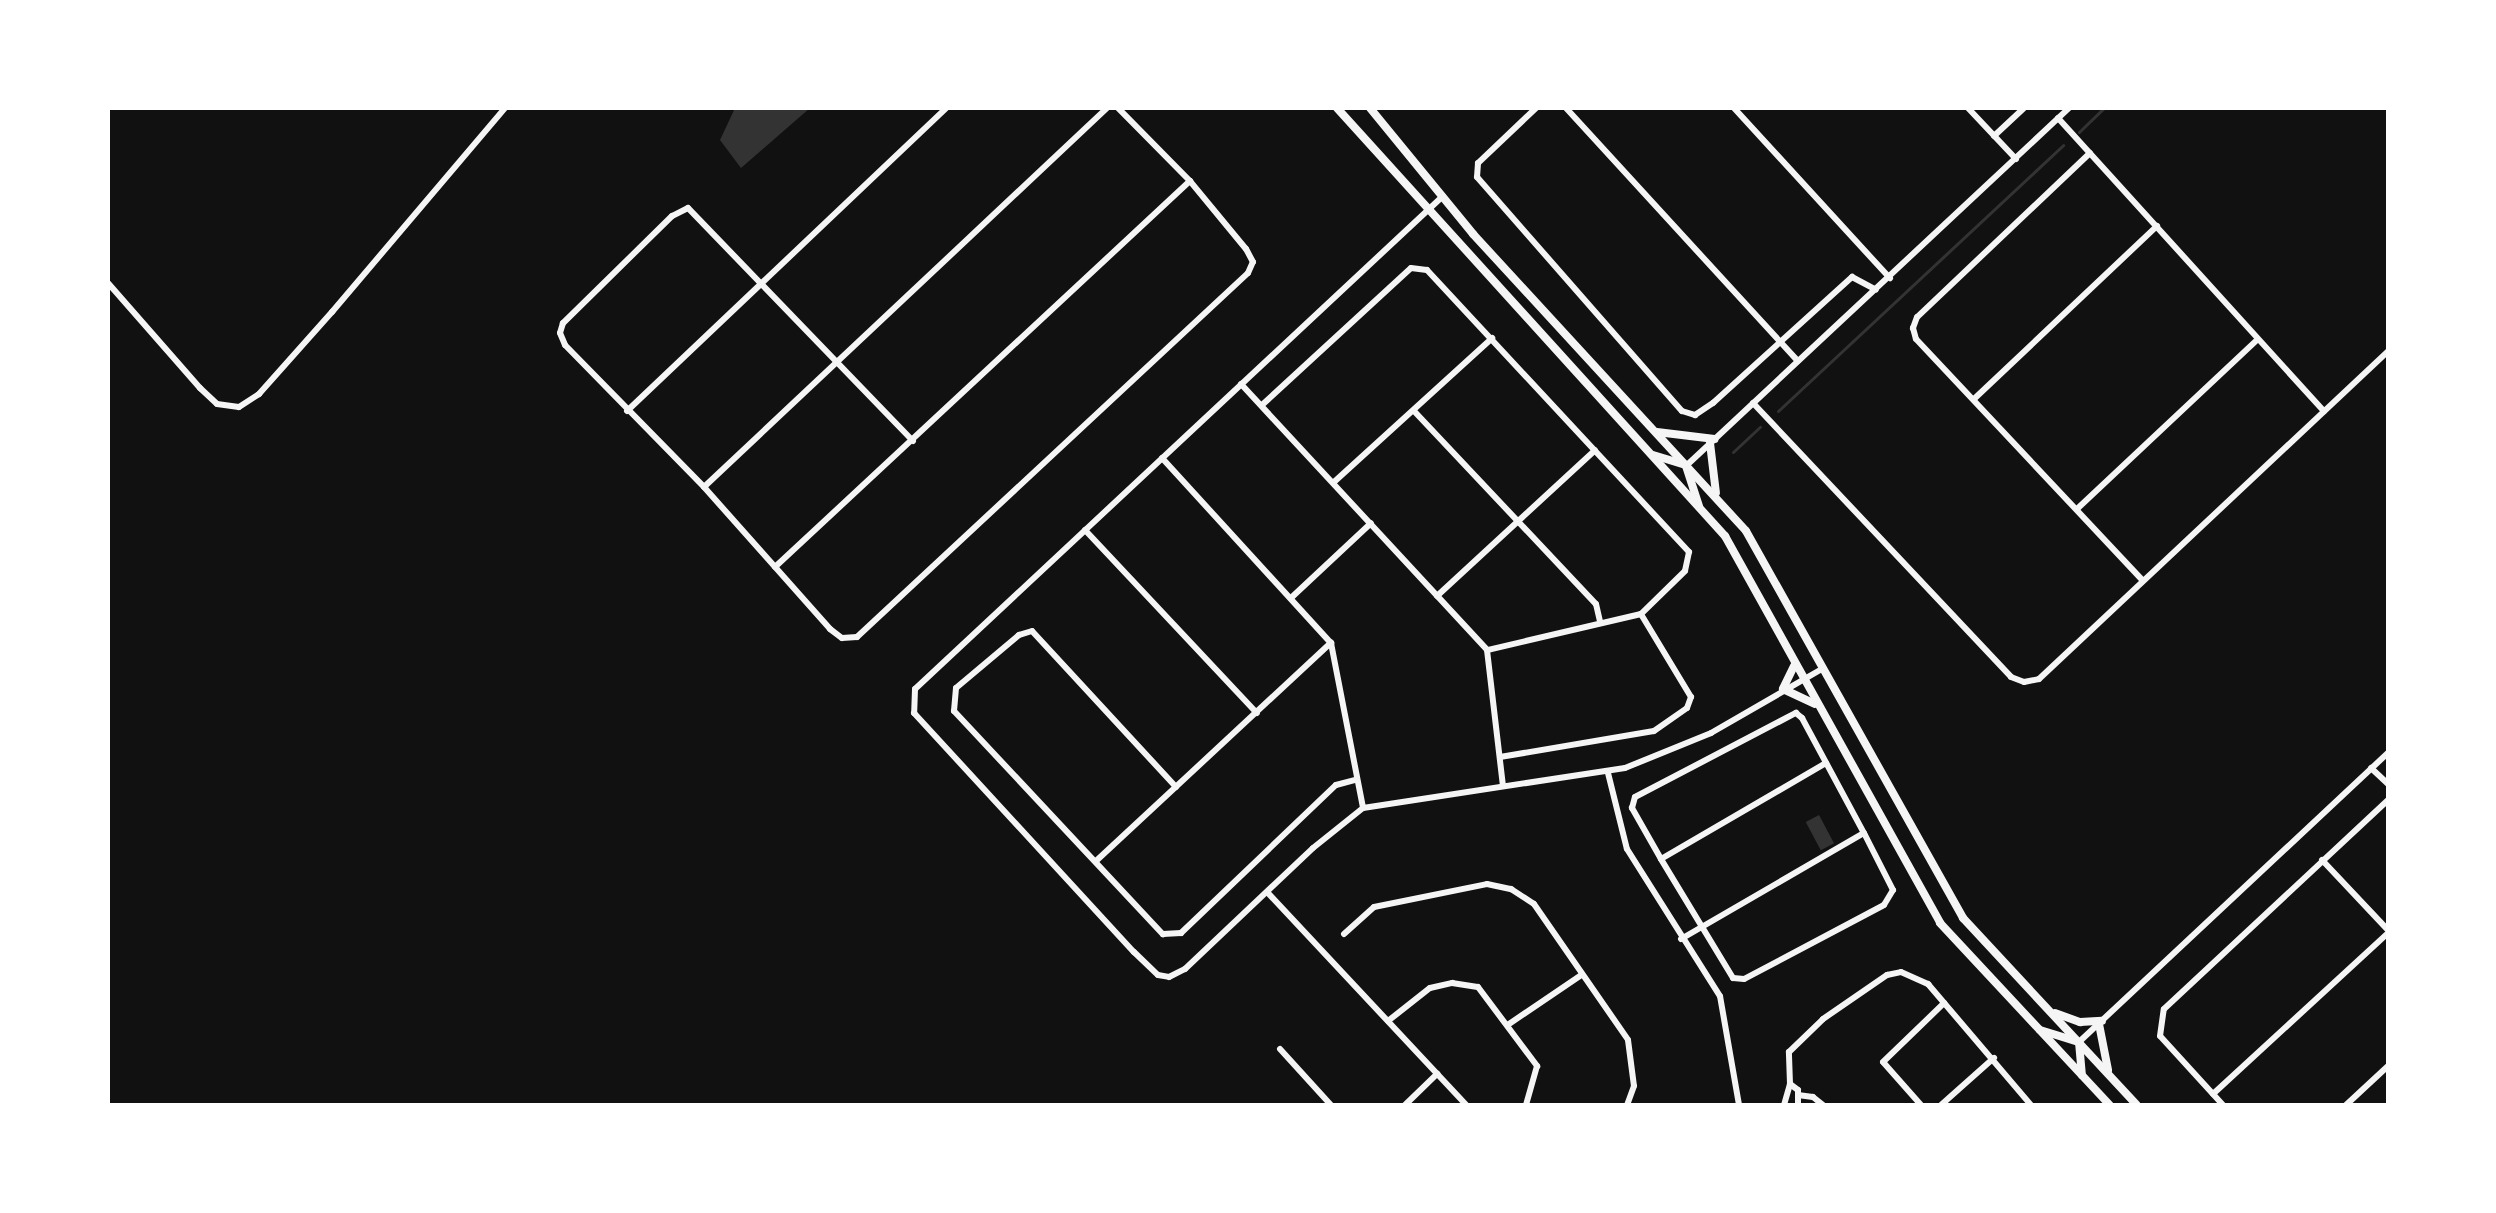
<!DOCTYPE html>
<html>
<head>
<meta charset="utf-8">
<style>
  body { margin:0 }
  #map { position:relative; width:2496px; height:1213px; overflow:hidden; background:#111; font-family:"Times New Roman",serif }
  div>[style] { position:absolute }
  .water>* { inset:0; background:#333; transform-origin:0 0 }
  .stream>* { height:3px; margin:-1.5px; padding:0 1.5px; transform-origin:1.5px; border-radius:1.5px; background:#333 }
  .minor>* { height:6px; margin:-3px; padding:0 3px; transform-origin:3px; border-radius:3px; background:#f5f5f5 }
  .tertiary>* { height:8px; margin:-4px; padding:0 4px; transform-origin:4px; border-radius:4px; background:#f5f5f5 }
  span { translate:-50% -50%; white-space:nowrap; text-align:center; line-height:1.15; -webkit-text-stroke:6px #fff; paint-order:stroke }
  .frame { position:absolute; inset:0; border:110px solid #fff; pointer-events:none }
</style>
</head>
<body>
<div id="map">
  <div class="water">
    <div style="clip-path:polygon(735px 108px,810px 108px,741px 168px,720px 140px)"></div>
    <div style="left:1819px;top:815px;width:32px;height:15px;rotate:62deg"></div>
  </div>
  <div class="stream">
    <div style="left:2079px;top:132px;width:35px;rotate:-44deg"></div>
    <div style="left:1778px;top:411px;width:390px;rotate:-43deg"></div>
    <div style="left:1733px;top:452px;width:37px;rotate:-43deg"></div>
  </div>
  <div class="minor">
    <div style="left:1536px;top:108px;width:80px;rotate:136.5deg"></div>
    <div style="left:1478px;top:163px;width:14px;rotate:94deg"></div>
    <div style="left:1477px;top:177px;width:311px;rotate:48.8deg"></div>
    <div style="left:1682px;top:411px;width:14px;rotate:17deg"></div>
    <div style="left:1695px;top:415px;width:22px;rotate:-34deg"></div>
    <div style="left:1713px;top:403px;width:188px;rotate:-42.2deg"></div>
    <div style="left:1852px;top:277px;width:27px;rotate:28deg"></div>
    <div style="left:1566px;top:108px;width:343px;rotate:47.5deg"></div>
    <div style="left:1734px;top:108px;width:231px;rotate:47.5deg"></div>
    <div style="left:1968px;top:108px;width:70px;rotate:46.7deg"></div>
    <div style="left:2058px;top:118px;width:396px;rotate:47.8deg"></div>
    <div style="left:1994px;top:136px;width:41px;rotate:-43deg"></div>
    <div style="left:2090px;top:153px;width:238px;rotate:136.5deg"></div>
    <div style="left:1917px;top:317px;width:12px;rotate:110deg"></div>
    <div style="left:1913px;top:328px;width:11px;rotate:75deg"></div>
    <div style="left:1916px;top:339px;width:329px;rotate:46.8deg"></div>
    <div style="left:1443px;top:196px;width:722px;rotate:136.96deg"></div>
    <div style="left:915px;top:689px;width:24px;rotate:92deg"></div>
    <div style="left:914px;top:713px;width:325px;rotate:47.4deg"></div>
    <div style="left:1134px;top:952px;width:33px;rotate:44deg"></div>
    <div style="left:1158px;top:975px;width:11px;rotate:10deg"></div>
    <div style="left:1169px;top:977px;width:18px;rotate:-27deg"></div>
    <div style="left:1185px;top:969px;width:176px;rotate:-43.4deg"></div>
    <div style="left:1313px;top:848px;width:64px;rotate:-38.7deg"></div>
    <div style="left:1363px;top:808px;width:265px;rotate:-8.7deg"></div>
    <div style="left:1625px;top:768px;width:93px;rotate:-22.1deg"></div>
    <div style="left:1711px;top:733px;width:128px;rotate:-30deg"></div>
    <div style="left:108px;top:283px;width:140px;rotate:48.8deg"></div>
    <div style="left:200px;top:388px;width:23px;rotate:43deg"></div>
    <div style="left:217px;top:404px;width:22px;rotate:8deg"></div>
    <div style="left:239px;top:407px;width:24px;rotate:-33deg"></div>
    <div style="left:259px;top:394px;width:110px;rotate:-48.3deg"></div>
    <div style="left:332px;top:312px;width:267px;rotate:-49.7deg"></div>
    <div style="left:1241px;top:384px;width:362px;rotate:47.2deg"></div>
    <div style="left:1487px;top:650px;width:137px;rotate:83.3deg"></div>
    <div style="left:1974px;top:399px;width:252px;rotate:-43.4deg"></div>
    <div style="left:1753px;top:403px;width:376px;rotate:46.7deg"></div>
    <div style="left:2011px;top:677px;width:14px;rotate:21deg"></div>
    <div style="left:2024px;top:682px;width:15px;rotate:-11deg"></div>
    <div style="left:2039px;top:679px;width:479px;rotate:-43.2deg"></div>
    <div style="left:1262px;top:405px;width:202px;rotate:-42.6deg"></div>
    <div style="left:1411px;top:268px;width:16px;rotate:7deg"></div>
    <div style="left:1427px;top:270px;width:385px;rotate:47.1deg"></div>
    <div style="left:1689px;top:552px;width:19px;rotate:102deg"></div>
    <div style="left:1685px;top:571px;width:62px;rotate:135.7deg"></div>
    <div style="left:1641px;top:614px;width:158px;rotate:166.8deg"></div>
    <div style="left:627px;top:411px;width:440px;rotate:-43.5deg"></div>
    <div style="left:1414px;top:411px;width:265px;rotate:46.7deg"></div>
    <div style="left:1596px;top:604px;width:17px;rotate:77deg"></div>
    <div style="left:913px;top:441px;width:324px;rotate:-134deg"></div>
    <div style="left:688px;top:208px;width:18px;rotate:153deg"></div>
    <div style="left:672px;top:216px;width:153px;rotate:135.5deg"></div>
    <div style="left:563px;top:323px;width:10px;rotate:107deg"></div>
    <div style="left:560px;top:333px;width:13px;rotate:67deg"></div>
    <div style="left:565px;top:345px;width:199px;rotate:45.6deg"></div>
    <div style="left:704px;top:487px;width:190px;rotate:48.4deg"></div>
    <div style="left:830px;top:629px;width:15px;rotate:37deg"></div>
    <div style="left:842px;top:638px;width:15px;rotate:-4deg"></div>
    <div style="left:857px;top:637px;width:534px;rotate:-42.95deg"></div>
    <div style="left:1248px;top:273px;width:12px;rotate:-66deg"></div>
    <div style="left:1253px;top:262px;width:15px;rotate:-118deg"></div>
    <div style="left:1246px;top:249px;width:88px;rotate:-129.5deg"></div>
    <div style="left:1190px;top:181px;width:103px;rotate:-134.6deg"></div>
    <div style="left:1162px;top:458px;width:251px;rotate:47.6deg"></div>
    <div style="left:1331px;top:643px;width:168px;rotate:79deg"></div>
    <div style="left:1687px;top:465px;width:523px;rotate:-43.06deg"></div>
    <div style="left:1334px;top:482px;width:214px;rotate:-42.3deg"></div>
    <div style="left:704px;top:487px;width:553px;rotate:-43.24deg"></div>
    <div style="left:2077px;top:509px;width:247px;rotate:-43.2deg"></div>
    <div style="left:1085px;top:530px;width:251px;rotate:46.8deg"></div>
    <div style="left:775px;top:567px;width:567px;rotate:-42.93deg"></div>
    <div style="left:1437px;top:596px;width:215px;rotate:-42.7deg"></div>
    <div style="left:1292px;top:597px;width:108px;rotate:-43.1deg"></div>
    <div style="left:1500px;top:757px;width:156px;rotate:-9.6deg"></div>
    <div style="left:1654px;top:731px;width:40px;rotate:-34.9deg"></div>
    <div style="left:1687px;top:708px;width:12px;rotate:-70deg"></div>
    <div style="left:1691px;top:697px;width:97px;rotate:-121.1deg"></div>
    <div style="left:2371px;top:768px;width:23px;rotate:43deg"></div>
    <div style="left:1608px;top:773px;width:78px;rotate:76deg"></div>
    <div style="left:1627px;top:849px;width:174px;rotate:57.7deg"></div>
    <div style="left:1720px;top:996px;width:111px;rotate:80.1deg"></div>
    <div style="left:1176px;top:787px;width:212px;rotate:-132.7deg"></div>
    <div style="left:1032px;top:631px;width:14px;rotate:163deg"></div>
    <div style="left:1019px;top:635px;width:82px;rotate:139.9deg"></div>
    <div style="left:956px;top:688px;width:23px;rotate:95deg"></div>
    <div style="left:954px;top:711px;width:306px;rotate:46.9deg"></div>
    <div style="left:1163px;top:934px;width:18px;rotate:-3deg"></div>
    <div style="left:1181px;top:933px;width:214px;rotate:-43.7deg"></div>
    <div style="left:1336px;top:785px;width:20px;rotate:-15deg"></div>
    <div style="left:1661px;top:859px;width:59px;rotate:-119.6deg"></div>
    <div style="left:1632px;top:808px;width:11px;rotate:-75deg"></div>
    <div style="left:1635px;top:797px;width:182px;rotate:-27.6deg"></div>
    <div style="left:1796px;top:713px;width:8px;rotate:40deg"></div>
    <div style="left:1802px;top:718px;width:131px;rotate:61.7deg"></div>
    <div style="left:1864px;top:833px;width:64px;rotate:63deg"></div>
    <div style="left:1893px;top:890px;width:17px;rotate:121deg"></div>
    <div style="left:1884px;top:905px;width:158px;rotate:152.1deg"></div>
    <div style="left:1744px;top:979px;width:11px;rotate:-175deg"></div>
    <div style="left:1733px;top:978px;width:139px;rotate:-121.2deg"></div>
    <div style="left:1661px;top:859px;width:191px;rotate:-30.2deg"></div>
    <div style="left:2322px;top:860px;width:96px;rotate:46.7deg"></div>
    <div style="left:1096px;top:861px;width:321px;rotate:-42.9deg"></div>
    <div style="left:1267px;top:892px;width:291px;rotate:46.9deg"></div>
    <div style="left:1344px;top:934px;width:40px;rotate:-42deg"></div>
    <div style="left:1374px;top:907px;width:115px;rotate:-11.5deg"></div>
    <div style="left:1487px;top:884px;width:25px;rotate:12deg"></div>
    <div style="left:1511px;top:889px;width:27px;rotate:33deg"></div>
    <div style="left:1534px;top:904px;width:165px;rotate:55.3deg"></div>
    <div style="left:1628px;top:1040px;width:46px;rotate:82.6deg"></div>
    <div style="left:1634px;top:1086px;width:20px;rotate:110deg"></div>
    <div style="left:1681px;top:939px;width:211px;rotate:-30.1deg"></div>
    <div style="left:1388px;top:1021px;width:53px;rotate:-38.2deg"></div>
    <div style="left:1430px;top:988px;width:23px;rotate:-13deg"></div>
    <div style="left:1452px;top:983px;width:26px;rotate:9deg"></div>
    <div style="left:1478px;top:987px;width:99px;rotate:53.2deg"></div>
    <div style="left:1537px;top:1066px;width:41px;rotate:105.8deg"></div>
    <div style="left:1509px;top:1024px;width:86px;rotate:-34.1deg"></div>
    <div style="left:2079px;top:1042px;width:423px;rotate:-43.1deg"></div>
    <div style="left:1280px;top:1049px;width:76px;rotate:47.7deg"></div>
    <div style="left:1790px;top:1084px;width:10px;rotate:37deg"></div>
    <div style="left:1798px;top:1090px;width:15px;rotate:90deg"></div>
    <div style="left:2213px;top:1094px;width:238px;rotate:-42.6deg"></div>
    <div style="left:1798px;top:1095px;width:15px;rotate:8deg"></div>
    <div style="left:1813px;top:1097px;width:13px;rotate:39deg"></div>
    <div style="left:1405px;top:1105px;width:45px;rotate:-44.1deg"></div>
    <div style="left:1784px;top:1105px;width:22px;rotate:-74deg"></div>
    <div style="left:1790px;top:1084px;width:32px;rotate:-92deg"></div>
    <div style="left:1789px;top:1052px;width:47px;rotate:-44.1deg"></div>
    <div style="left:1823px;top:1019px;width:78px;rotate:-34.5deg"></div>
    <div style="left:1887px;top:975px;width:14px;rotate:-12deg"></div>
    <div style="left:1901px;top:972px;width:30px;rotate:24deg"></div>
    <div style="left:1928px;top:984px;width:159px;rotate:49.6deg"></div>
    <div style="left:1921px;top:1105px;width:57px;rotate:-131.5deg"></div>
    <div style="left:1883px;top:1062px;width:85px;rotate:-44deg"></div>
    <div style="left:1941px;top:1105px;width:71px;rotate:-41.6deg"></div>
    <div style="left:2223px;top:1105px;width:93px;rotate:-132.4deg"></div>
    <div style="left:2160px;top:1036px;width:27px;rotate:-82deg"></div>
    <div style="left:2164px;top:1009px;width:306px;rotate:-43deg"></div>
    <div style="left:2346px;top:1105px;width:57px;rotate:-42.9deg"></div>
  </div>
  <div class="tertiary">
    <div style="left:1337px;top:108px;width:578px;rotate:47.81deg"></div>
    <div style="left:1725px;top:536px;width:443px;rotate:60.9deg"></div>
    <div style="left:1940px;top:923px;width:249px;rotate:47deg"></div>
    <div style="left:1370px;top:108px;width:163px;rotate:50.7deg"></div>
    <div style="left:1473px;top:234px;width:403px;rotate:47.4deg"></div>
    <div style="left:1746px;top:531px;width:444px;rotate:60.7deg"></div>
    <div style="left:1963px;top:918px;width:255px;rotate:47.1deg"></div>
    <div style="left:1657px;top:432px;width:58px;rotate:6.9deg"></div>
    <div style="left:1710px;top:443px;width:50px;rotate:83.2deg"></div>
    <div style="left:1653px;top:455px;width:34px;rotate:17deg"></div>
    <div style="left:1686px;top:466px;width:42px;rotate:72deg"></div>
    <div style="left:1794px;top:666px;width:25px;rotate:116deg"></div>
    <div style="left:1783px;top:689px;width:35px;rotate:25deg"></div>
    <div style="left:2055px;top:1013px;width:27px;rotate:20deg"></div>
    <div style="left:2080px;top:1022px;width:22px;rotate:-3deg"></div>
    <div style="left:2099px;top:1024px;width:47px;rotate:78.9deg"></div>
    <div style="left:2040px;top:1030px;width:41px;rotate:17.1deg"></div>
    <div style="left:2079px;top:1042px;width:33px;rotate:85deg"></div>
  </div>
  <div class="frame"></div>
</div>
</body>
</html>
